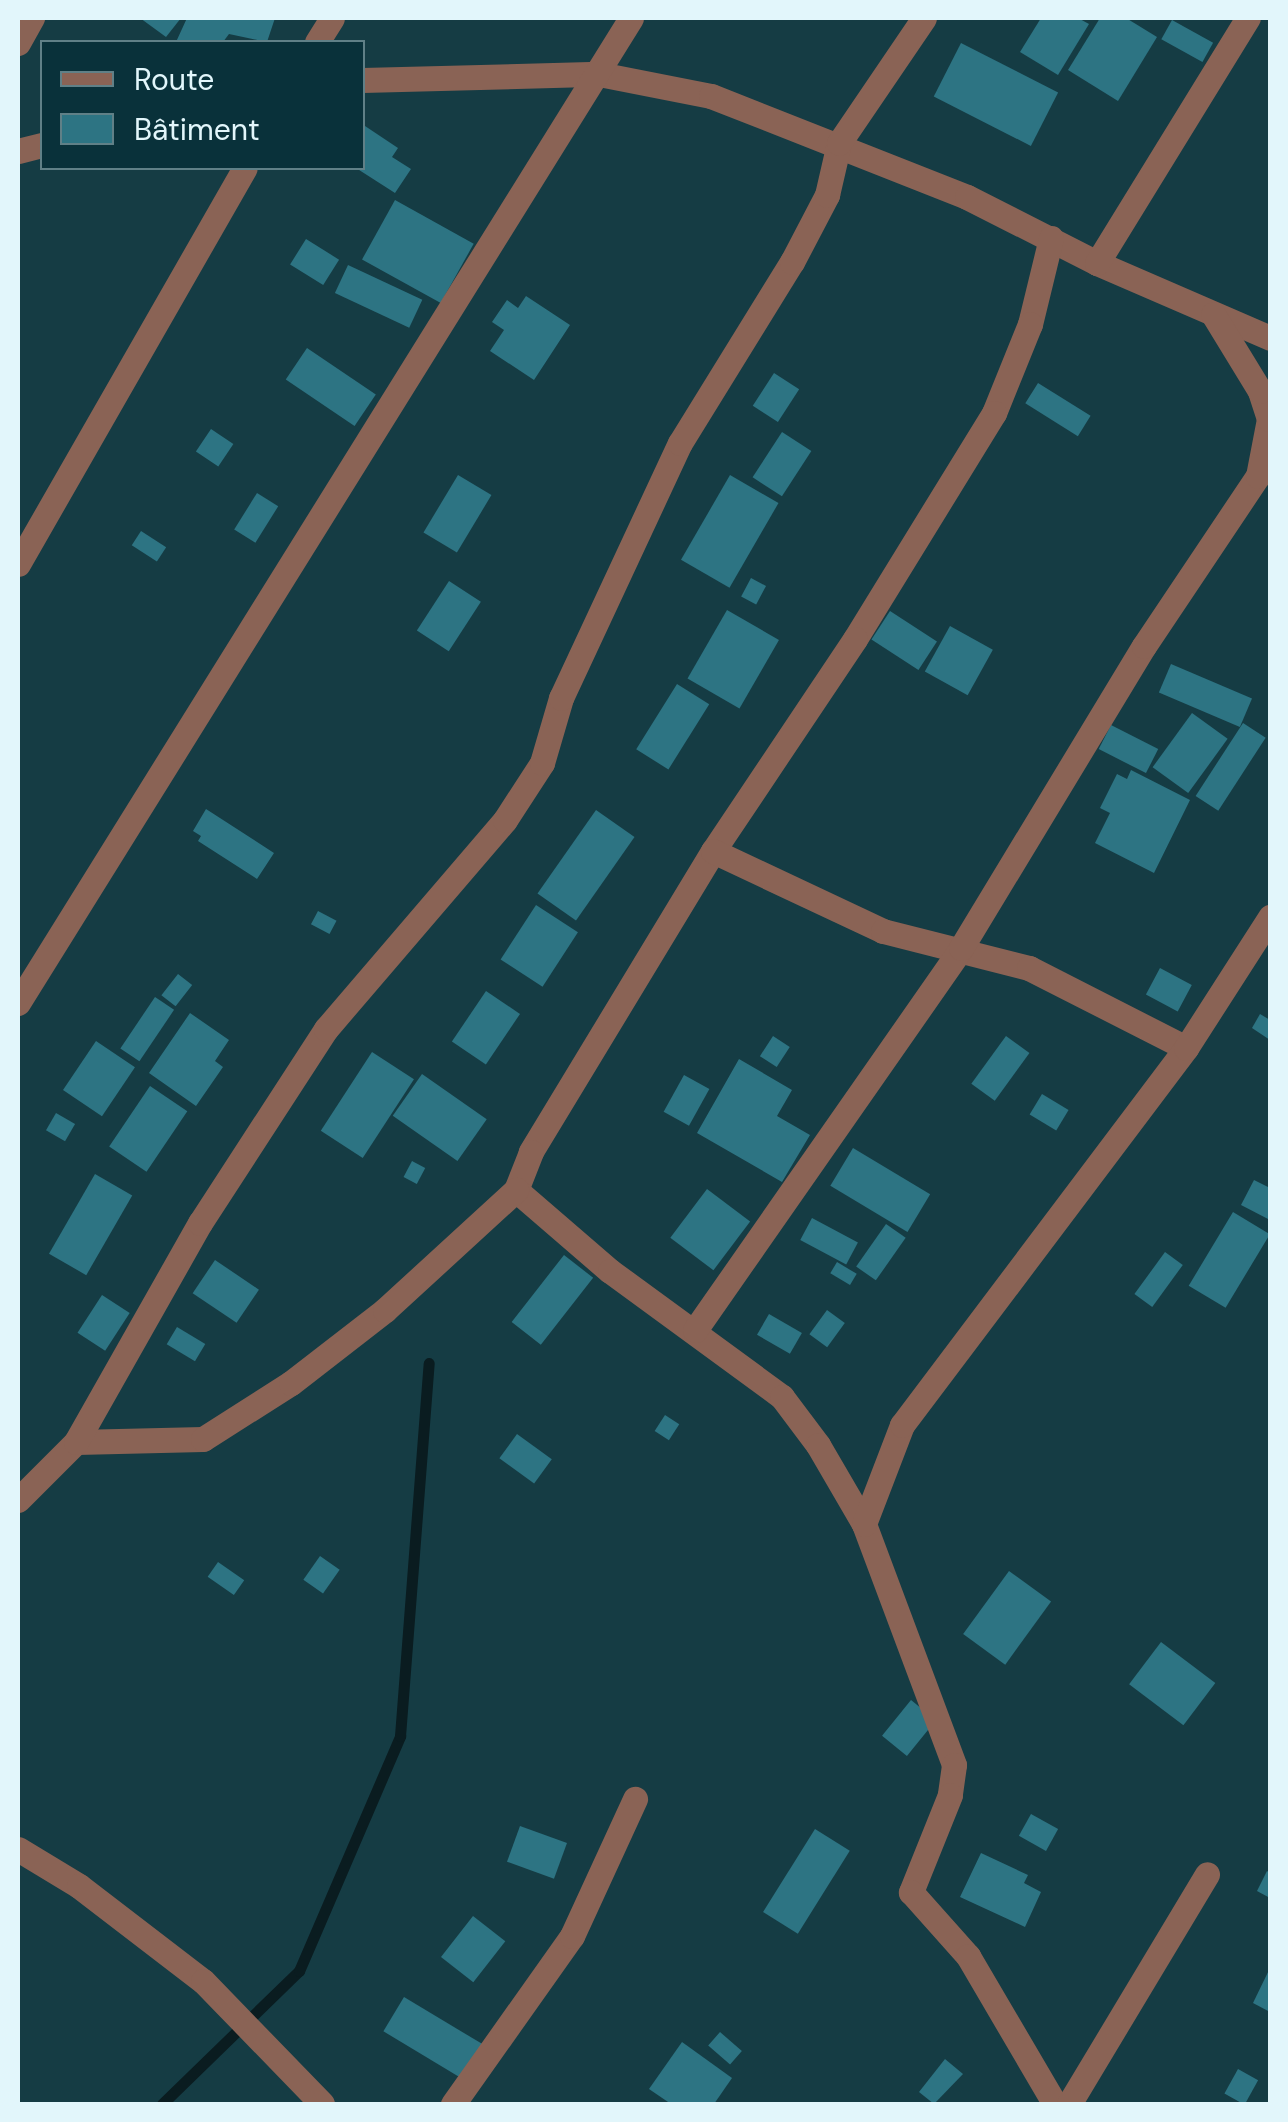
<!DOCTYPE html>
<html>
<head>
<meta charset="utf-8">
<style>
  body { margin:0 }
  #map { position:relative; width:1288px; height:2122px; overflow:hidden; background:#153c44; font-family:"DM Sans",sans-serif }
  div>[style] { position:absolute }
  .stream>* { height:11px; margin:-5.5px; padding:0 5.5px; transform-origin:5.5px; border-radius:5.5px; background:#0a1c20 }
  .building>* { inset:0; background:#2d7483; transform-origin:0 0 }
  .minor>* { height:25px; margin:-12.5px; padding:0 12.5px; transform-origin:12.5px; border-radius:12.5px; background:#8a6355 }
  span { translate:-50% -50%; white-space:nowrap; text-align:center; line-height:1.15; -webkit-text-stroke:8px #09313a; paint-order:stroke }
  .frame { position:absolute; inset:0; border:20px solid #e2f6fb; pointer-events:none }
  .legend { position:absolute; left:40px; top:40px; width:325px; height:130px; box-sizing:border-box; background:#09313a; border:2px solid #608087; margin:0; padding:12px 18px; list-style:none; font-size:30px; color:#e2f6fb }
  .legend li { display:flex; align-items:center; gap:20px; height:50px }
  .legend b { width:50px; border:2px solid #608087 }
</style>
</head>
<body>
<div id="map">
  <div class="stream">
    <div style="left:162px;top:2104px;width:191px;rotate:-44.2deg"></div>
    <div style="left:299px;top:1971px;width:256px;rotate:-66.7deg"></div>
    <div style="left:400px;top:1736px;width:374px;rotate:-85.6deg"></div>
  </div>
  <div class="building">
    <div style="clip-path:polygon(140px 18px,181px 18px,166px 37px)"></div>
    <div style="clip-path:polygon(187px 18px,275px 18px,267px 42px,229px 34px,223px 42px,176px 42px)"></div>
    <div style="clip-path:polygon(1041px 18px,1078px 18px,1089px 24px,1058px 75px,1020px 52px)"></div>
    <div style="clip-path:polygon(1100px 18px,1126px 18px,1157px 37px,1118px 101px,1068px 70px)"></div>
    <div style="left:1172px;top:20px;width:47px;height:22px;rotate:29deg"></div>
    <div style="left:961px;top:43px;width:109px;height:60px;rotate:27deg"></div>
    <div style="clip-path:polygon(365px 126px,398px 148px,392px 157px,411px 169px,395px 193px,356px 168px,362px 168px)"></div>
    <div style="left:395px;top:200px;width:90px;height:68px;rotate:29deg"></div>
    <div style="left:306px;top:239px;width:39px;height:30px;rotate:32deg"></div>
    <div style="left:348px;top:265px;width:82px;height:31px;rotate:25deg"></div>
    <div style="clip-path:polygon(526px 296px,570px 325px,534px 380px,490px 351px,504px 330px,492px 322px,507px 300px,518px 308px)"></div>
    <div style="left:307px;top:348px;width:83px;height:38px;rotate:34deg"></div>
    <div style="left:774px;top:373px;width:30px;height:39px;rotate:33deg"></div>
    <div style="left:1038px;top:383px;width:62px;height:24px;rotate:32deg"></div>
    <div style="left:211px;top:429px;width:27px;height:27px;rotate:34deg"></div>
    <div style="left:782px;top:432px;width:35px;height:54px;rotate:33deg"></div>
    <div style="left:458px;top:475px;width:39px;height:67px;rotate:31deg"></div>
    <div style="left:730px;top:475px;width:56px;height:98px;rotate:30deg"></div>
    <div style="left:257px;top:493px;width:25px;height:43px;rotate:32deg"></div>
    <div style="left:141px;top:531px;width:30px;height:17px;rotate:33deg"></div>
    <div style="left:751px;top:578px;width:17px;height:21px;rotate:28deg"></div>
    <div style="left:449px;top:581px;width:38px;height:59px;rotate:33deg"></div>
    <div style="left:727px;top:610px;width:60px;height:79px;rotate:30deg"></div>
    <div style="left:890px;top:611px;width:56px;height:34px;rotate:33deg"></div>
    <div style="left:950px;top:626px;width:49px;height:52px;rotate:29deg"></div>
    <div style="left:1171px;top:664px;width:88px;height:31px;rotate:23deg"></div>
    <div style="left:677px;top:684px;width:38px;height:77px;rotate:32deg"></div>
    <div style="left:1192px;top:713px;width:44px;height:67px;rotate:36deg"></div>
    <div style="left:1243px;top:723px;width:27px;height:87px;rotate:33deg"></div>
    <div style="left:1111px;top:725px;width:53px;height:27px;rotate:27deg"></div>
    <div style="clip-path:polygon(1131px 770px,1190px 800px,1154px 873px,1095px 843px,1110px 813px,1100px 808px,1117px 774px,1127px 779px)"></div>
    <div style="clip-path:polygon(206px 809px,274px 853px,257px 879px,198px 841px,201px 836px,193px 831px)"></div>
    <div style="left:596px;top:810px;width:47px;height:102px;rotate:35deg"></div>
    <div style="left:536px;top:905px;width:50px;height:65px;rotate:33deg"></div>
    <div style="left:318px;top:911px;width:21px;height:15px;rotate:28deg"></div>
    <div style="left:1160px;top:968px;width:36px;height:30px;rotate:28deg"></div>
    <div style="left:178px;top:974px;width:18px;height:27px;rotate:38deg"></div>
    <div style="left:486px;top:991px;width:41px;height:61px;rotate:34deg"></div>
    <div style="left:155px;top:997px;width:23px;height:62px;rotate:34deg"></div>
    <div style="clip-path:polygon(190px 1013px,229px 1040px,215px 1061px,223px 1067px,196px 1106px,149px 1073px)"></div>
    <div style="clip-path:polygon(1260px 1014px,1270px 1020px,1270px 1040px,1252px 1028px)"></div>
    <div style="left:773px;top:1036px;width:20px;height:24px;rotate:33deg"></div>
    <div style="left:1006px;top:1036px;width:29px;height:59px;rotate:36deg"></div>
    <div style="left:96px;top:1041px;width:47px;height:59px;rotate:34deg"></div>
    <div style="left:372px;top:1052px;width:50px;height:94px;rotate:33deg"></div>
    <div style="clip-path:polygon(739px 1059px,792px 1090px,777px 1116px,810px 1135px,782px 1182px,697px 1133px)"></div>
    <div style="left:422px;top:1074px;width:79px;height:51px;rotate:35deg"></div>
    <div style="left:684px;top:1075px;width:29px;height:42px;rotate:29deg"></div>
    <div style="left:150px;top:1086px;width:45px;height:73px;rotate:34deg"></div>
    <div style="left:1042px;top:1094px;width:31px;height:24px;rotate:31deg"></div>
    <div style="left:56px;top:1113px;width:22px;height:20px;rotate:30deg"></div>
    <div style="left:853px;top:1148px;width:90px;height:44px;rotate:31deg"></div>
    <div style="left:412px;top:1161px;width:15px;height:18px;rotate:28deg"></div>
    <div style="left:95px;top:1174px;width:43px;height:92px;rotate:30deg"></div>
    <div style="clip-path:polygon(1254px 1180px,1270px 1188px,1270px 1220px,1241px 1205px)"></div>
    <div style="left:707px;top:1189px;width:54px;height:61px;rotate:37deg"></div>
    <div style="left:1233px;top:1212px;width:43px;height:86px;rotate:31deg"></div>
    <div style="left:812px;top:1218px;width:52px;height:25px;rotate:28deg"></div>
    <div style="left:886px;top:1224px;width:24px;height:52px;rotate:35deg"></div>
    <div style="left:1165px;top:1252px;width:22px;height:52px;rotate:36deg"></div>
    <div style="left:564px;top:1255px;width:37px;height:85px;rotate:38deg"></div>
    <div style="left:215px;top:1260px;width:53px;height:40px;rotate:34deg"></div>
    <div style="left:837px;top:1262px;width:23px;height:13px;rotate:31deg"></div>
    <div style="left:102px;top:1295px;width:33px;height:45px;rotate:33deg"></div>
    <div style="left:827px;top:1310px;width:22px;height:30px;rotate:36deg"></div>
    <div style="left:769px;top:1314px;width:38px;height:24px;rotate:30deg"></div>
    <div style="left:177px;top:1327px;width:33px;height:20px;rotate:31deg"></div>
    <div style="left:665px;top:1415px;width:17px;height:19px;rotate:33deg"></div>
    <div style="left:517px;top:1434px;width:43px;height:30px;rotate:36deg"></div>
    <div style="left:320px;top:1556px;width:24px;height:29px;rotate:35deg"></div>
    <div style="left:218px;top:1562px;width:32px;height:18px;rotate:35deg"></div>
    <div style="left:1009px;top:1571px;width:52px;height:78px;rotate:36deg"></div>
    <div style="left:1161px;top:1642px;width:68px;height:53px;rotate:37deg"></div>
    <div style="left:911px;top:1700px;width:32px;height:46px;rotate:39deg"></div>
    <div style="left:1031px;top:1814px;width:31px;height:25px;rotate:29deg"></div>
    <div style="left:520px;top:1826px;width:50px;height:38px;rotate:20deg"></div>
    <div style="left:815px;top:1829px;width:41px;height:98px;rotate:32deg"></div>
    <div style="clip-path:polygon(981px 1853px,1028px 1875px,1024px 1883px,1041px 1892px,1025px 1927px,960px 1897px)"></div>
    <div style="clip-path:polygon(1267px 1871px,1270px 1873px,1270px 1898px,1257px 1891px)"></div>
    <div style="left:473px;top:1916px;width:41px;height:52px;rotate:38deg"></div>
    <div style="clip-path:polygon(1270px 1968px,1270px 2012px,1253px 2003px)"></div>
    <div style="left:404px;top:1997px;width:91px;height:40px;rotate:31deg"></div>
    <div style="left:720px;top:2032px;width:29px;height:18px;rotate:41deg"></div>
    <div style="clip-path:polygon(682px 2042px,732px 2078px,714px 2104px,671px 2104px,649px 2089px)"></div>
    <div style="clip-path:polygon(945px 2059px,963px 2074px,934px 2104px,919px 2092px)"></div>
    <div style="left:1238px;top:2069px;width:23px;height:28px;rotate:29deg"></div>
  </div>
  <div class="minor">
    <div style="left:317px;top:42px;width:28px;rotate:-58deg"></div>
    <div style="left:18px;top:43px;width:29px;rotate:-61deg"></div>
    <div style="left:362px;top:80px;width:237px;rotate:-1.5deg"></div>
    <div style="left:599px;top:74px;width:114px;rotate:11.1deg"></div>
    <div style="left:711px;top:96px;width:275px;rotate:21.5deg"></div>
    <div style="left:967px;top:197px;width:146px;rotate:26.9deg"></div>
    <div style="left:1097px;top:263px;width:189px;rotate:23.4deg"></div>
    <div style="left:18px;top:151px;width:25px;rotate:-14deg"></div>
    <div style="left:1051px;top:238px;width:89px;rotate:103.7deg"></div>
    <div style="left:1030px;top:324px;width:96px;rotate:112deg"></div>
    <div style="left:994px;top:413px;width:265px;rotate:121.6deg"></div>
    <div style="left:855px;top:639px;width:255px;rotate:123.8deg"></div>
    <div style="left:713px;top:851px;width:352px;rotate:121.2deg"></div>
    <div style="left:531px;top:1152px;width:41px;rotate:111.5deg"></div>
    <div style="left:516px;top:1190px;width:124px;rotate:40.8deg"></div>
    <div style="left:610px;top:1271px;width:213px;rotate:36.2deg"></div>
    <div style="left:782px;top:1397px;width:60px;rotate:53.1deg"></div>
    <div style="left:818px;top:1445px;width:91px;rotate:59.8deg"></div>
    <div style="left:864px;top:1524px;width:257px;rotate:69.5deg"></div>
    <div style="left:954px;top:1765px;width:30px;rotate:98deg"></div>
    <div style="left:950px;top:1795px;width:105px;rotate:111.9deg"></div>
    <div style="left:911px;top:1892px;width:86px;rotate:48.3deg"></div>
    <div style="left:968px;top:1956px;width:172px;rotate:59.6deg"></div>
    <div style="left:1097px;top:263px;width:288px;rotate:-58.4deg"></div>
    <div style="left:18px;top:564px;width:456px;rotate:-60.2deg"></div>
    <div style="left:713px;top:851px;width:188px;rotate:25.2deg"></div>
    <div style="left:883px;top:931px;width:151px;rotate:14.2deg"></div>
    <div style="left:1029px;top:968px;width:176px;rotate:27deg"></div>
    <div style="left:18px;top:1003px;width:1160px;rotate:-58.1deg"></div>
    <div style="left:695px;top:1330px;width:465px;rotate:-55.1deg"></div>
    <div style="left:961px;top:948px;width:353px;rotate:-58.8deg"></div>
    <div style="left:1144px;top:646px;width:205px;rotate:-56.2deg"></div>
    <div style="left:1258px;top:476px;width:58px;rotate:-79.1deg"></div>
    <div style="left:1269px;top:419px;width:29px;rotate:-108deg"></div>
    <div style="left:1260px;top:391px;width:90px;rotate:-121.4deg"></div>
    <div style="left:76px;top:1442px;width:127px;rotate:-1.4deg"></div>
    <div style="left:203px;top:1439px;width:104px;rotate:-32.5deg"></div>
    <div style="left:291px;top:1383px;width:119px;rotate:-37.8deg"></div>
    <div style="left:385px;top:1310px;width:178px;rotate:-42.5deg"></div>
    <div style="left:18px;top:1500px;width:82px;rotate:-45deg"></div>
    <div style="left:76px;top:1442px;width:252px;rotate:-60.5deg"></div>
    <div style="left:200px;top:1223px;width:231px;rotate:-57deg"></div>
    <div style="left:326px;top:1029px;width:275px;rotate:-49.4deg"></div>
    <div style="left:505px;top:820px;width:68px;rotate:-57deg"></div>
    <div style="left:542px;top:763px;width:68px;rotate:-73.7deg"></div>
    <div style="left:561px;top:698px;width:281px;rotate:-65deg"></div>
    <div style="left:680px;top:443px;width:213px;rotate:-58.3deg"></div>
    <div style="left:792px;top:262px;width:76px;rotate:-62.4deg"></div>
    <div style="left:827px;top:195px;width:53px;rotate:-77deg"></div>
    <div style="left:839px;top:143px;width:151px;rotate:-55.8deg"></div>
    <div style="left:864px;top:1524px;width:106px;rotate:-69deg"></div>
    <div style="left:902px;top:1425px;width:472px;rotate:-53deg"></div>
    <div style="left:1186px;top:1048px;width:156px;rotate:-57.3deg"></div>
    <div style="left:18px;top:1849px;width:71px;rotate:31.2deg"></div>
    <div style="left:79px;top:1886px;width:156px;rotate:37.5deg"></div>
    <div style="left:203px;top:1981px;width:171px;rotate:45.9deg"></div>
    <div style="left:453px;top:2104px;width:206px;rotate:-54.7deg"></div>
    <div style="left:572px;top:1936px;width:151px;rotate:-65.3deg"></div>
    <div style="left:1069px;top:2104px;width:268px;rotate:-59deg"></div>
  </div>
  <div class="frame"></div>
  <ul class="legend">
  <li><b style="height:12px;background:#8a6355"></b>Route</li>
  <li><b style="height:28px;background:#2d7483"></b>Bâtiment</li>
  </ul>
</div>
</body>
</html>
